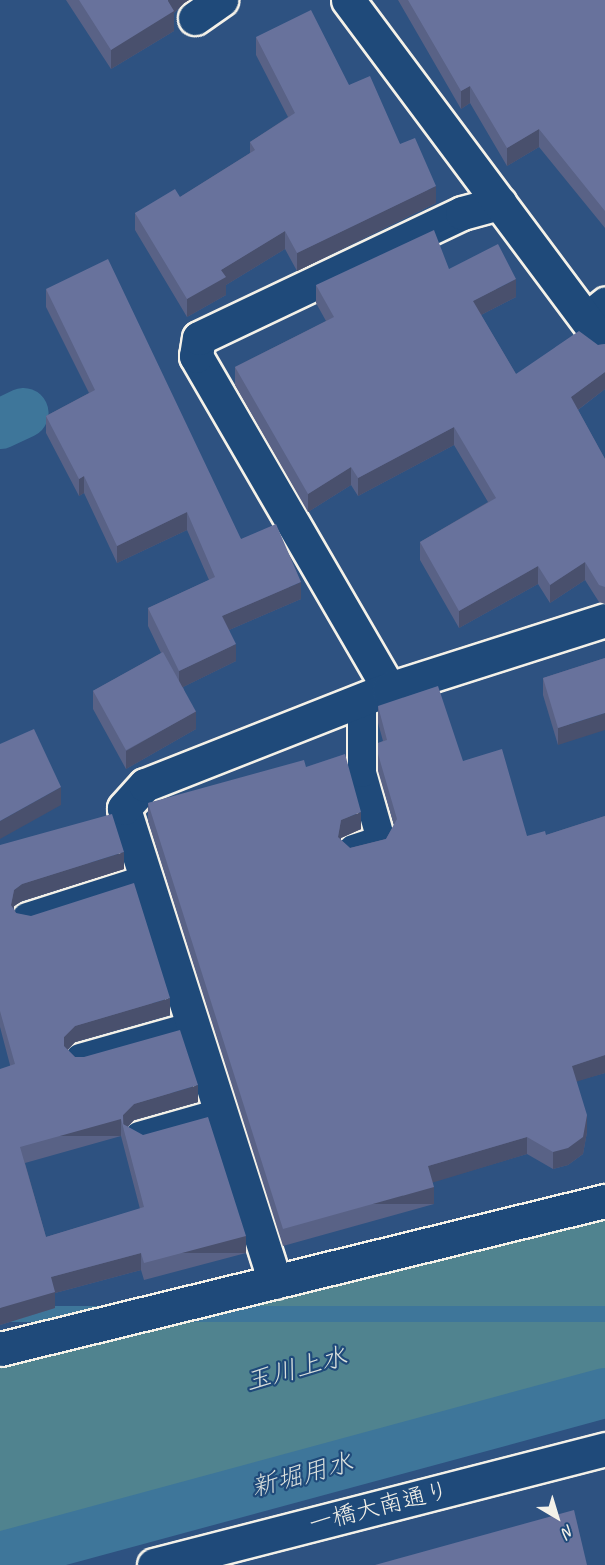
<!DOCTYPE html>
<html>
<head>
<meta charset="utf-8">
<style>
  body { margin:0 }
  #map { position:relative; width:605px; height:1565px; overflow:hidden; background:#2e5281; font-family:Caveat,"Klee One",sans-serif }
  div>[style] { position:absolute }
  .green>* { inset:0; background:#50838f }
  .water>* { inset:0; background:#3e769a; transform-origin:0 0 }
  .canal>* { height:50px; margin:-25px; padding:0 25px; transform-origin:25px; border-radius:25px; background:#3e769a }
  .roads { filter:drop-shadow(2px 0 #f4f1e8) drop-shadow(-2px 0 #f4f1e8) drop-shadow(0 2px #f4f1e8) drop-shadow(0 -2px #f4f1e8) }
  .service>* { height:28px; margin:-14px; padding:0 14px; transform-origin:14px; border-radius:14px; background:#1f4a7a }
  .minor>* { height:33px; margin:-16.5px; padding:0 16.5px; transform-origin:16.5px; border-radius:16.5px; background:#1f4a7a }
  .tertiary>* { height:33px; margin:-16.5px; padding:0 16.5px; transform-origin:16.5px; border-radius:16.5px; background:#1f4a7a }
  .wall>* { inset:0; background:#596286 }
  .shaded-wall>* { inset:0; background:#49506d; transform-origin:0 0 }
  .building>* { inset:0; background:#68729c; transform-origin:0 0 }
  span { translate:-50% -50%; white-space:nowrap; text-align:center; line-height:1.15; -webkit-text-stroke:4.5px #1f4a7a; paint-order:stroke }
  .street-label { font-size:24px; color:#f4f1e8 }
  .water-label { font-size:26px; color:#d9dfdc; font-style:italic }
  .north { position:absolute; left:527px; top:1487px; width:60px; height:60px; -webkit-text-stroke:4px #1f4a7a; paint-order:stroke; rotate:142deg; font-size:16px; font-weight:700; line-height:24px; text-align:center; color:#f4f1e8 }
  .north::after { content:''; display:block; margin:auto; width:21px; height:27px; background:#f4f1e8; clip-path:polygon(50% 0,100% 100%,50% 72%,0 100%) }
</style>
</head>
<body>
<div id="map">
  <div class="green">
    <div style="clip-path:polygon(605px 1216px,605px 1406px,0 1565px,0 1368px)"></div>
  </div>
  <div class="water">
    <div style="left:605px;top:1306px;width:16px;height:626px;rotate:90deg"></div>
  </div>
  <div class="canal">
    <div style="left:0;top:424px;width:26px;rotate:-25deg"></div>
    <div style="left:0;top:1557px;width:627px;rotate:-15.17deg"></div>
  </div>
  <div class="roads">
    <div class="service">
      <div style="left:585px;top:318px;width:26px;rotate:-39deg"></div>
      <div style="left:353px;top:849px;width:29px;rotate:-18deg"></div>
      <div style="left:381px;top:840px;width:70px;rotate:-105.8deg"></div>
      <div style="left:362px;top:773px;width:72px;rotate:-90deg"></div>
      <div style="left:27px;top:917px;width:125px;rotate:-17.7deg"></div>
      <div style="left:80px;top:1058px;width:117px;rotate:-15.8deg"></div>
      <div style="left:139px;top:1136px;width:84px;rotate:-15.9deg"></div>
    </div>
    <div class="minor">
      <div style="left:195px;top:18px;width:32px;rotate:-35deg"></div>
      <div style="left:389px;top:689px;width:385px;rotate:-120.1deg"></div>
      <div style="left:196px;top:356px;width:18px;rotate:-81deg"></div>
      <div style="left:199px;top:338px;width:291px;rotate:-25.4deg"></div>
      <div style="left:462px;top:213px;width:39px;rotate:-15deg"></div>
      <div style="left:275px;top:1282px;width:497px;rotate:-107.7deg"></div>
      <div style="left:124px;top:808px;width:31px;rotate:-48deg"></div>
      <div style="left:145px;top:785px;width:262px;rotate:-21.5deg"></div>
      <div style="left:389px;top:689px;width:227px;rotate:-17.7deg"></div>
      <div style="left:0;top:1349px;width:623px;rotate:-13.75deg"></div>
    </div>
    <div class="tertiary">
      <div style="left:348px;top:0;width:430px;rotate:53.3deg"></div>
      <div style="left:154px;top:1565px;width:466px;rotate:-14.4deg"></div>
    </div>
  </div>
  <div class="wall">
    <div style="clip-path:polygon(66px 0,189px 0,184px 3px,174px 13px,174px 31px,111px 69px)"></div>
    <div style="clip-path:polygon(398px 0,605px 0,605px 228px,539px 147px,507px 166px,470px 103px,461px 109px)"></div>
    <div style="clip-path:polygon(256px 37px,349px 85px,400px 144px,436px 203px,297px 271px,285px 249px,226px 285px,226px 295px,187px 317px,135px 230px,135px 213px,180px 197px,250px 153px,250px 142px,288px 117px,256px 55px)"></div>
    <div style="clip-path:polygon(449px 269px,516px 297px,481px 315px,516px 374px,598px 345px,605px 344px,605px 389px,578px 410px,605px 459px,605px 604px,599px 602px,585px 580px,550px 603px,538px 584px,459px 628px,420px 560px,420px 542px,488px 502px,454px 445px,358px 496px,351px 485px,308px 512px,235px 385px,235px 367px,326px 321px,316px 303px,316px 285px)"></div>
    <div style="clip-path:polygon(46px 289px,241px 539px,301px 599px,229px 630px,236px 661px,183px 687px,196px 729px,126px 769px,93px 709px,93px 691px,161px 653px,148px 626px,148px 608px,209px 580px,187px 530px,117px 563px,84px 493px,79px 496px,46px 433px,46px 416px,89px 393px,46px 307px)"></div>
    <div style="clip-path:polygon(605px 658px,558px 745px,543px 695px,543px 678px)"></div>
    <div style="clip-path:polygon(378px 706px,463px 761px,527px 836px,546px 835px,605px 816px,605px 1073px,576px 1081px,587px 1132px,583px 1154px,568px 1165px,553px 1169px,527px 1154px,432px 1182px,434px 1204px,283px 1246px,148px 821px,148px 803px,306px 767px,361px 829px,341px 838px,341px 840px,350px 848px,386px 839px,394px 825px,378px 771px,378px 743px,383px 741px,378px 723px)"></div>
    <div style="clip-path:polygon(evenodd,0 845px,124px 869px,22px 901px,14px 906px,14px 909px,16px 913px,170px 1015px,75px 1042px,68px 1050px,75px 1057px,198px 1102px,134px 1120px,128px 1127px,246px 1253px,144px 1280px,141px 1270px,55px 1293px,55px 1308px,0 1325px,10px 1065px,0 1027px,0 845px,121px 1136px,140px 1209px,46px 1237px,25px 1163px,121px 1136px)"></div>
  </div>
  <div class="shaded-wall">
    <div style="clip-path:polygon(168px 0,189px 0,184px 3px,174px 13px,174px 31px,111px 69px,111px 50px)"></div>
    <div style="clip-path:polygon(470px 86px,470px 103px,461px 109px,461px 91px)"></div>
    <div style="clip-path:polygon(539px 129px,539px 147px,507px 166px,507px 148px)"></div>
    <div style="clip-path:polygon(436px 186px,436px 203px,297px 271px,297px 253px)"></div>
    <div style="clip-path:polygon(285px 231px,285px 249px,226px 285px,226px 295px,187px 317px,187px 299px,221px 270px)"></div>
    <div style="clip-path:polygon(516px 279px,516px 297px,473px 319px,473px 301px)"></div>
    <div style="clip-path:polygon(605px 372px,605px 389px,571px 415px,571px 397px)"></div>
    <div style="clip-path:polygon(454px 427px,454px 445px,358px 496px,358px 478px)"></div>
    <div style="clip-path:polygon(351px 467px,351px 485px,308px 512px,308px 494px)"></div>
    <div style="clip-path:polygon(84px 476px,84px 493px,79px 496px,79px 479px)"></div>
    <div style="clip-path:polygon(187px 512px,187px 530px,117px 563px,117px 546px)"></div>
    <div style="clip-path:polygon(585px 562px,585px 580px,550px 603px,550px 585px)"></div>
    <div style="clip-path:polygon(538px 566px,538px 584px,459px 628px,459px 611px)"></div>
    <div style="clip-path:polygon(301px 582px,301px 599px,222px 633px,222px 616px)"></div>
    <div style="clip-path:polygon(236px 644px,236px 661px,179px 689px,179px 671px)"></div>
    <div style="clip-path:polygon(196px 711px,196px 729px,126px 769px,126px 751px)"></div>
    <div style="clip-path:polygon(605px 713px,605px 730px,558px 745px,558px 728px)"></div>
    <div style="clip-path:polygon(61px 787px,61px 805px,0 839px,0 821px)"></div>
    <div style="clip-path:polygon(361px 812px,361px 829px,341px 838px,338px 855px,338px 837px,341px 820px)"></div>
    <div style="clip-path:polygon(124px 852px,124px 869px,22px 901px,14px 906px,11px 921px,11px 905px,14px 890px,22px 884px)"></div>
    <div style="clip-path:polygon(170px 998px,170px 1015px,75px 1042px,64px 1053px,64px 1037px,75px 1026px)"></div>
    <div style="clip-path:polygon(605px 1055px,605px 1073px,572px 1083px,572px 1066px)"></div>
    <div style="clip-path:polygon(198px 1085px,198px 1102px,134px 1120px,124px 1130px,123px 1115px,134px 1104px)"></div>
    <div style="clip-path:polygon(587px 1115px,587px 1132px,583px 1154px,568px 1165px,553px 1169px,553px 1152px)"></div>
    <div style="left:121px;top:1119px;width:17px;height:105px;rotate:90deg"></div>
    <div style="clip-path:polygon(527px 1137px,527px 1154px,428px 1184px,428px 1166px)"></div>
    <div style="left:434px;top:1187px;width:17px;height:157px;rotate:90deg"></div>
    <div style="left:246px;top:1236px;width:17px;height:106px;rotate:90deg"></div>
    <div style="clip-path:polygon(141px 1253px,141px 1270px,55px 1293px,55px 1308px,0 1325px,0 1308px,51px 1277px)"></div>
  </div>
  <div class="building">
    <div style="clip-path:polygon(79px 0,168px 0,168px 1px,174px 11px,111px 50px)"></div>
    <div style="clip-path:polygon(408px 0,605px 0,605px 211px,539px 129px,507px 148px,470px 86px,461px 91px)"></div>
    <div style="clip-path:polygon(311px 10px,349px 85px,370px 76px,400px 144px,415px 138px,436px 186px,297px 253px,285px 231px,221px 270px,226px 277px,187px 299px,135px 213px,175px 189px,180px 197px,255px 150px,250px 142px,295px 113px,256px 37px)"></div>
    <div style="clip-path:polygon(434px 230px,449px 269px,498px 244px,516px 279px,473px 301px,516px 374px,579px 331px,598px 345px,605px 344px,605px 372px,571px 397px,605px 459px,605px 587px,599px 585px,585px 562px,550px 585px,538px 566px,459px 611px,420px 542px,496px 498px,454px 427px,358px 478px,351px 467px,308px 494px,235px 367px,334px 317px,316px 285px)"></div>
    <div style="clip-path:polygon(108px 259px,241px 539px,276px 524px,301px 582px,222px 616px,236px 644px,179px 671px,148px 608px,215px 577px,187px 512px,117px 546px,84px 476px,79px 479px,46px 416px,95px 390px,46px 289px)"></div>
    <div style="left:163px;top:652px;width:68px;height:80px;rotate:61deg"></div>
    <div style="clip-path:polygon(605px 658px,605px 713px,558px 728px,543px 678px)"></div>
    <div style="clip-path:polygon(438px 686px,463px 761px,502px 749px,527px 836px,545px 831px,546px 835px,605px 816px,605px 1055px,572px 1066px,587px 1115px,583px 1137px,568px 1148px,553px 1152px,527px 1137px,428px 1166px,434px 1187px,283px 1229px,148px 803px,304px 760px,306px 767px,345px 754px,361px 812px,341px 820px,338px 837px,350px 848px,386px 839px,397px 819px,378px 754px,378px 743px,387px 740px,378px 706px)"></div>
    <div style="clip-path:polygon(34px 729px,61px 787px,0 821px,0 744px)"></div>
    <div style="clip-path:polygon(evenodd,112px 814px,124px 852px,22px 884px,14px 890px,11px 905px,16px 913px,31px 916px,134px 883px,170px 998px,75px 1026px,64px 1037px,64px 1046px,75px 1057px,84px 1057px,180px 1030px,198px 1085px,134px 1104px,123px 1115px,123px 1124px,143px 1135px,208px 1117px,246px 1236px,144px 1263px,141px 1253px,51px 1277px,55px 1292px,0 1308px,0 1069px,15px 1064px,0 1011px,0 845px,112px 814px,121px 1119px,144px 1207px,46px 1237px,20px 1147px,121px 1119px)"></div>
    <div style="clip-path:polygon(574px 1510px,587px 1565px,375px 1565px)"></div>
  </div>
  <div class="street-label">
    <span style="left:379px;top:1507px;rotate:-14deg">一橋大南通り</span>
  </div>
  <div class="water-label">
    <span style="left:296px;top:1369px;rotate:-15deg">玉川上水</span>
    <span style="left:302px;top:1475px;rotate:-15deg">新堀用水</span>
  </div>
  <div class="north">N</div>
</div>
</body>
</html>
